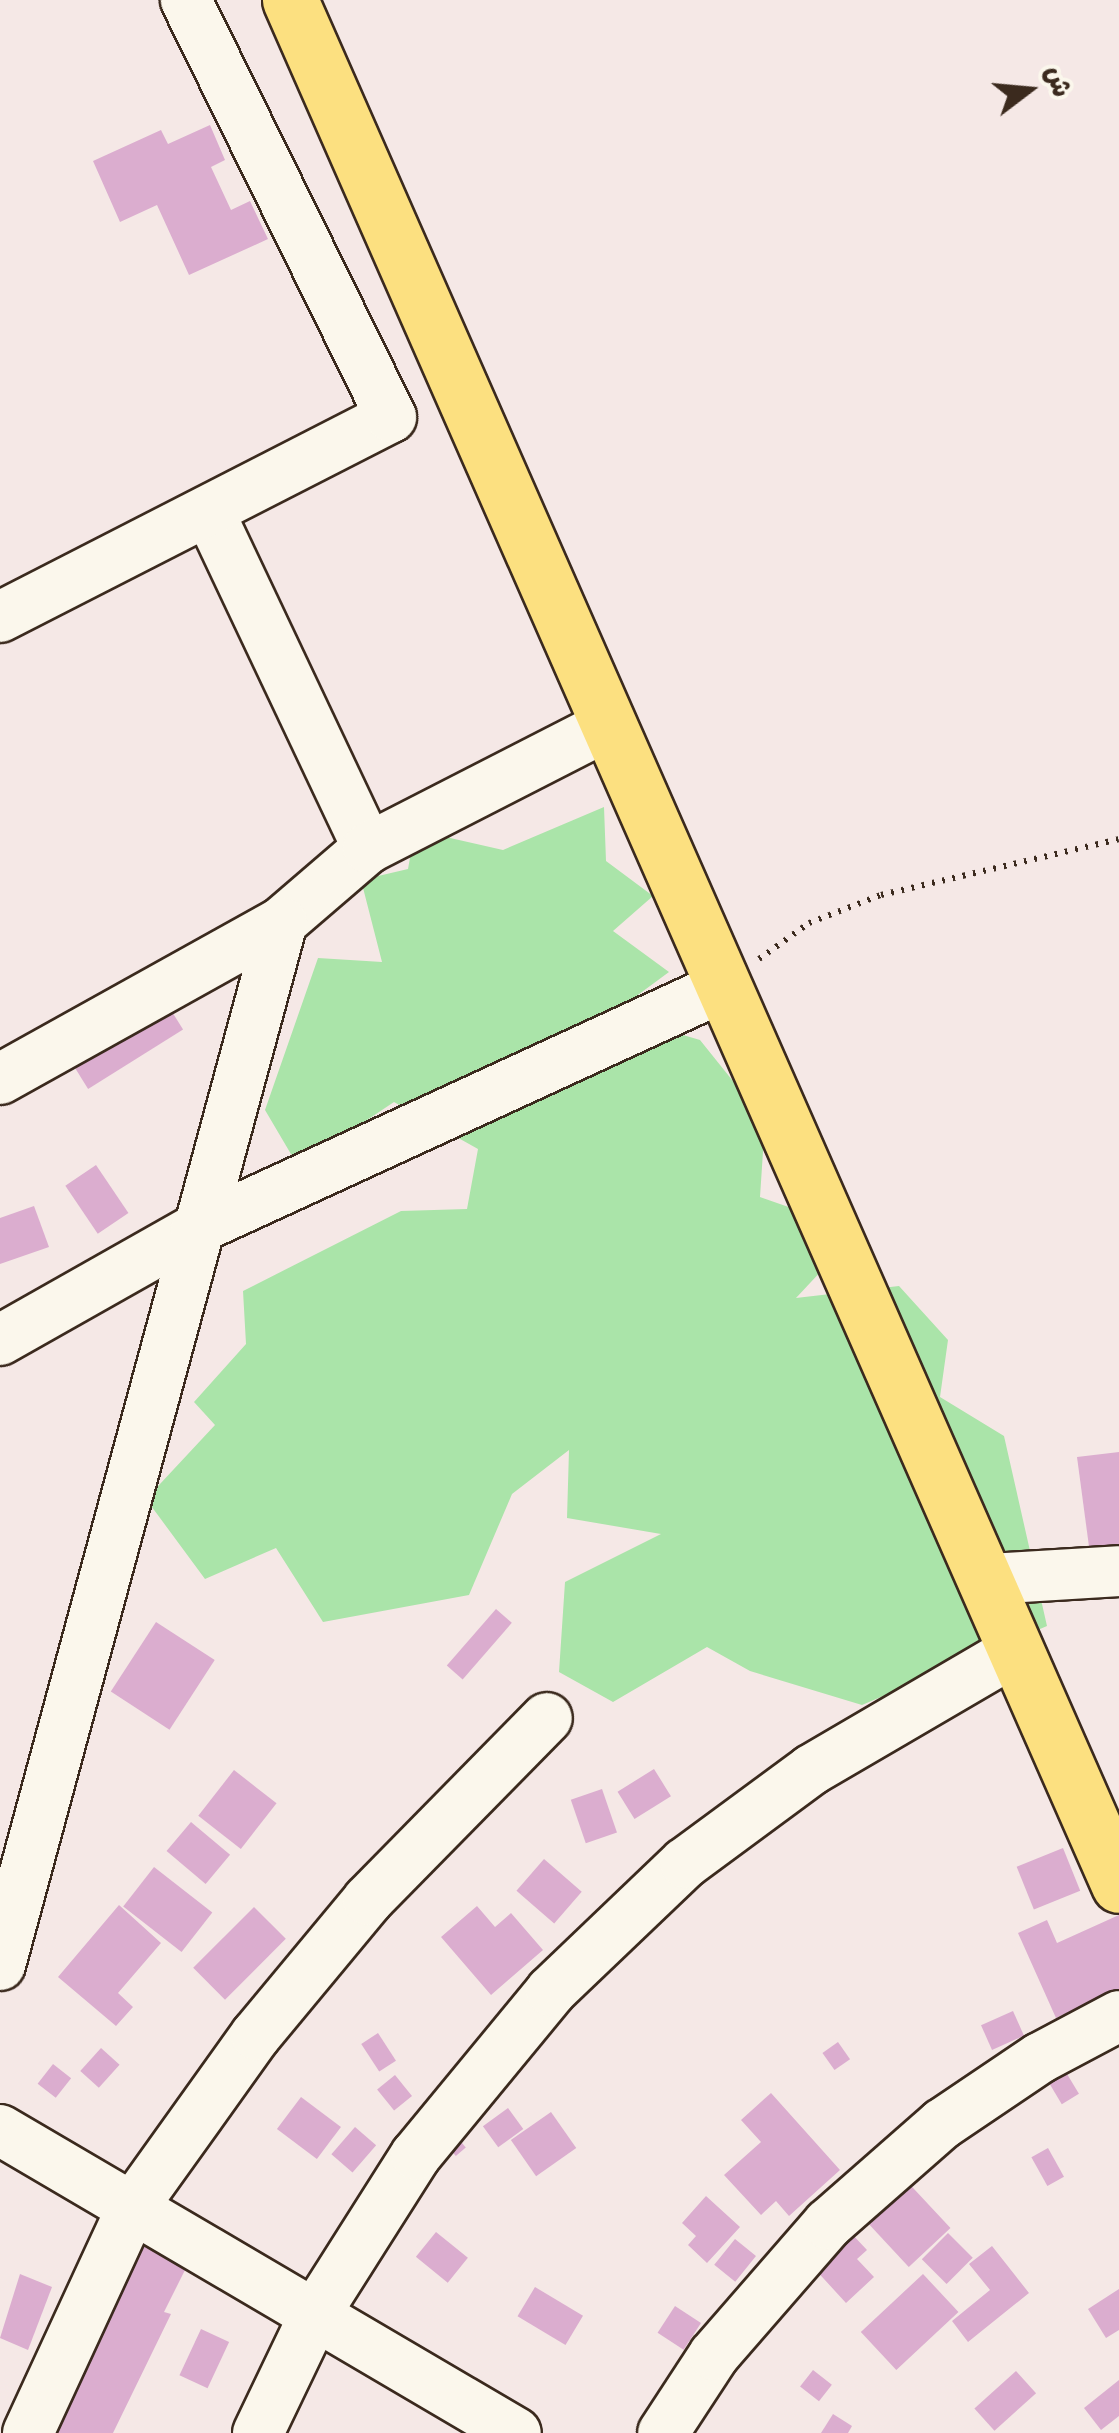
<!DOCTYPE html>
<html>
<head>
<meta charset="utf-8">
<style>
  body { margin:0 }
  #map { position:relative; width:1119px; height:2433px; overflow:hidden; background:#f5e8e6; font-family:"Balsamiq Sans","Playpen Sans Arabic",sans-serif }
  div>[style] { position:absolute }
  .green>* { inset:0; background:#aae4a9 }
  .building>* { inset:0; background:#dbadcf; transform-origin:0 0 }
  .path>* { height:6px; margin-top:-3px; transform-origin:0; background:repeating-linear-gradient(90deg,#3b2a1e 0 2.5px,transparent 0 10.5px) }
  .roads { filter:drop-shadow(2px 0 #3b2a1e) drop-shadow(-2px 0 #3b2a1e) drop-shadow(0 2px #3b2a1e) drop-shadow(0 -2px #3b2a1e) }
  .minor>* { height:50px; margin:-25px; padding:0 25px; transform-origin:25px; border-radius:25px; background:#fbf7ec }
  .major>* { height:55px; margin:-27.5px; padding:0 27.5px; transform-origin:27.5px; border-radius:27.5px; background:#fce080 }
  span { translate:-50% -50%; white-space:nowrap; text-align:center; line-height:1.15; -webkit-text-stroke:9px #fbf7ec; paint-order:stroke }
  .north { position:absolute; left:979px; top:40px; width:100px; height:100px; -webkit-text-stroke:8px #fbf7ec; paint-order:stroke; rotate:74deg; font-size:28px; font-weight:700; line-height:40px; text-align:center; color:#3b2a1e }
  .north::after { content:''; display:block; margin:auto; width:35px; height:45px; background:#3b2a1e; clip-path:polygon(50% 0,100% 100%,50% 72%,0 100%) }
</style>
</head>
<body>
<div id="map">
  <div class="green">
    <div style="clip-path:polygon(604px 807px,606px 861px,653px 896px,613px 931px,669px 972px,612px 1014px,700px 1040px,765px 1121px,760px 1197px,800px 1211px,825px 1267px,796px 1298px,899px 1286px,948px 1340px,940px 1397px,1004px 1436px,1047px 1626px,862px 1705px,750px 1671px,707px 1647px,613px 1702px,559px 1672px,565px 1582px,661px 1534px,567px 1518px,569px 1450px,512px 1494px,469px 1595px,323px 1622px,276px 1548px,205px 1579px,146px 1499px,215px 1425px,194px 1402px,246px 1344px,243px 1291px,401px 1211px,467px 1209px,478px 1149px,394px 1102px,298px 1166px,265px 1110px,318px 958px,382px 962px,361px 880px,408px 869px,415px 830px,503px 850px)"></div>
  </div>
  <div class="building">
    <div style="clip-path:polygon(210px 125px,225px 160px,211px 167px,231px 210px,250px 201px,268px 239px,189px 275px,157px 205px,120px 222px,93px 161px,161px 130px,168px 144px)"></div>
    <div style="left:164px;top:999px;width:36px;height:112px;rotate:58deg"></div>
    <div style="left:96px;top:1165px;width:58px;height:37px;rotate:56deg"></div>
    <div style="clip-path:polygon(34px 1206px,49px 1247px,0 1264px,0 1218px)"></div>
    <div style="clip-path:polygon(1119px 1452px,1119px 1550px,1090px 1554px,1077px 1457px)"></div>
    <div style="left:496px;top:1609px;width:21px;height:75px;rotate:41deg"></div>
    <div style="left:156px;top:1622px;width:70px;height:83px;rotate:33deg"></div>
    <div style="left:654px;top:1769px;width:32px;height:43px;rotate:58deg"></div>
    <div style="left:234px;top:1770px;width:54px;height:58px;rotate:38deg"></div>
    <div style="left:602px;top:1789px;width:46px;height:33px;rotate:71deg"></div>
    <div style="left:191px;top:1822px;width:51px;height:38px;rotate:40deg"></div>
    <div style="left:1063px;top:1848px;width:46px;height:50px;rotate:68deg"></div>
    <div style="left:544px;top:1859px;width:50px;height:42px;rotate:41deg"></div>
    <div style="left:154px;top:1867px;width:74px;height:50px;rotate:38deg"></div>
    <div style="clip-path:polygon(119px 1905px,161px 1943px,118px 1993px,133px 2007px,116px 2026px,58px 1977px)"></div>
    <div style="clip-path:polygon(477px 1906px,495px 1927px,511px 1913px,543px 1950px,491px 1995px,441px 1937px)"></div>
    <div style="left:254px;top:1907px;width:45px;height:86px;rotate:45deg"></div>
    <div style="clip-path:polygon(1119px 1915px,1119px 1989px,1056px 2018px,1018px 1933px,1047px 1920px,1057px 1943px)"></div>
    <div style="left:1013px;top:2011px;width:27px;height:35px;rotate:66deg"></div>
    <div style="left:378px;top:2033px;width:33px;height:20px;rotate:57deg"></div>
    <div style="left:838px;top:2042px;width:21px;height:19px;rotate:55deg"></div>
    <div style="left:101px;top:2048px;width:25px;height:31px;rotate:42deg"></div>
    <div style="left:53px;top:2064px;width:23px;height:25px;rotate:38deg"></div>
    <div style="left:1064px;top:2069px;width:29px;height:20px;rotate:59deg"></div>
    <div style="left:395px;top:2075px;width:27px;height:23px;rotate:51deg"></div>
    <div style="clip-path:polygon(771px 2093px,840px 2170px,789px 2216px,776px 2201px,761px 2215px,724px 2175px,761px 2142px,741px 2120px)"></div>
    <div style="left:301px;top:2097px;width:50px;height:40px;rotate:37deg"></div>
    <div style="left:508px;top:2108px;width:26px;height:31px;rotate:54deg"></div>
    <div style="left:551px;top:2112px;width:44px;height:49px;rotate:55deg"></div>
    <div style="left:355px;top:2127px;width:28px;height:36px;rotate:41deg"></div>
    <div style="left:451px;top:2130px;width:23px;height:13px;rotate:50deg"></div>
    <div style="left:1048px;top:2148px;width:33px;height:19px;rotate:61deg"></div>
    <div style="left:900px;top:2174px;width:74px;height:57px;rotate:47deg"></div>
    <div style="clip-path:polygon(706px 2196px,740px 2227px,707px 2263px,688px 2245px,696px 2236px,682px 2223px)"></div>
    <div style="clip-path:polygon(138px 2225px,194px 2252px,164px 2312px,171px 2314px,113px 2433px,36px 2433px)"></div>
    <div style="left:436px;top:2232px;width:41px;height:32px;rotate:39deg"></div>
    <div style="clip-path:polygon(850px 2232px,867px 2250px,857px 2259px,874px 2277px,846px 2303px,813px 2267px)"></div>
    <div style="left:948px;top:2233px;width:35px;height:37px;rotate:45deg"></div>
    <div style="left:735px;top:2239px;width:27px;height:33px;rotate:39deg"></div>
    <div style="clip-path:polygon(992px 2246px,1029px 2293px,968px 2342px,952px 2321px,990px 2290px,969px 2264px)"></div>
    <div style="clip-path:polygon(20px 2274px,52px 2287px,28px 2350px,0 2338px)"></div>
    <div style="left:923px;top:2274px;width:52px;height:85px;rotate:47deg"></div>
    <div style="left:535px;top:2287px;width:56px;height:34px;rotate:31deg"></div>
    <div style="clip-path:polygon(1119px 2289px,1119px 2330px,1106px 2338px,1088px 2309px)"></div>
    <div style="left:675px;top:2306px;width:31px;height:32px;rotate:33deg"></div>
    <div style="left:201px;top:2329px;width:31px;height:51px;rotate:25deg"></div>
    <div style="left:813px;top:2370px;width:24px;height:21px;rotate:38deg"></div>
    <div style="left:1016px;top:2371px;width:30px;height:56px;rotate:48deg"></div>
    <div style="clip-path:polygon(1119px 2380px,1119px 2416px,1101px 2430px,1084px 2408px)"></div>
    <div style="clip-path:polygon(833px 2414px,852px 2426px,848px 2433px,821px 2433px)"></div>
  </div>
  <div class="path">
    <div style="left:759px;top:959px;width:62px;rotate:-35.8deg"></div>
    <div style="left:809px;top:923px;width:77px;rotate:-21.3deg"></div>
    <div style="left:881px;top:895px;width:244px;rotate:-13.2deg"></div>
  </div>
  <div class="roads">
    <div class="minor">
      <div style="left:209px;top:512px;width:372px;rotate:64.7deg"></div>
      <div style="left:0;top:617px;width:439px;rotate:-27.1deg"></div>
      <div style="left:391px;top:417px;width:465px;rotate:-116.2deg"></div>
      <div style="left:0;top:1079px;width:323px;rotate:-29.1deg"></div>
      <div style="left:282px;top:922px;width:113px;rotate:-40.7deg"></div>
      <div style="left:368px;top:848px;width:267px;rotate:-27.1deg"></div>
      <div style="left:0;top:1340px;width:225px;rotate:-29.5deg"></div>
      <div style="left:196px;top:1229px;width:577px;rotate:-24.7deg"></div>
      <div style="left:990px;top:1579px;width:129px;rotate:-3.5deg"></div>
      <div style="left:0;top:1965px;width:1080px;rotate:-74.87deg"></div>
      <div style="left:0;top:2130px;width:598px;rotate:30.42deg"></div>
      <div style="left:28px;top:2433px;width:248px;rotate:-65.2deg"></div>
      <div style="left:132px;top:2208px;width:213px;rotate:-54.4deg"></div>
      <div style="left:256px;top:2035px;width:175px;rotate:-50.3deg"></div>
      <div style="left:368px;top:1900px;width:255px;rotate:-45.5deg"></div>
      <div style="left:258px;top:2433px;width:132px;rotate:-64.4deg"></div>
      <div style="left:315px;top:2314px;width:188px;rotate:-57.6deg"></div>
      <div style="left:416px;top:2155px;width:212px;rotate:-50.5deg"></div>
      <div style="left:551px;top:1991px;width:185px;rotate:-43.7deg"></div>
      <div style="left:685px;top:1863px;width:157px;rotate:-36.4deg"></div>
      <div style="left:811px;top:1770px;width:236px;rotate:-30.3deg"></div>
      <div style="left:663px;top:2433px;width:93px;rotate:-56.8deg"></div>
      <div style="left:714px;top:2355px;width:174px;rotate:-49deg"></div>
      <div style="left:828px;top:2224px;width:152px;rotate:-41.3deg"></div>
      <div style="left:942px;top:2124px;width:118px;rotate:-34deg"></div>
      <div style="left:1040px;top:2058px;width:89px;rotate:-28deg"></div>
    </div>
    <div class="major">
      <div style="left:290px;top:0;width:2059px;rotate:66.26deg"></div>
    </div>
  </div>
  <div class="north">ش</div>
</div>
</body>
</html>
